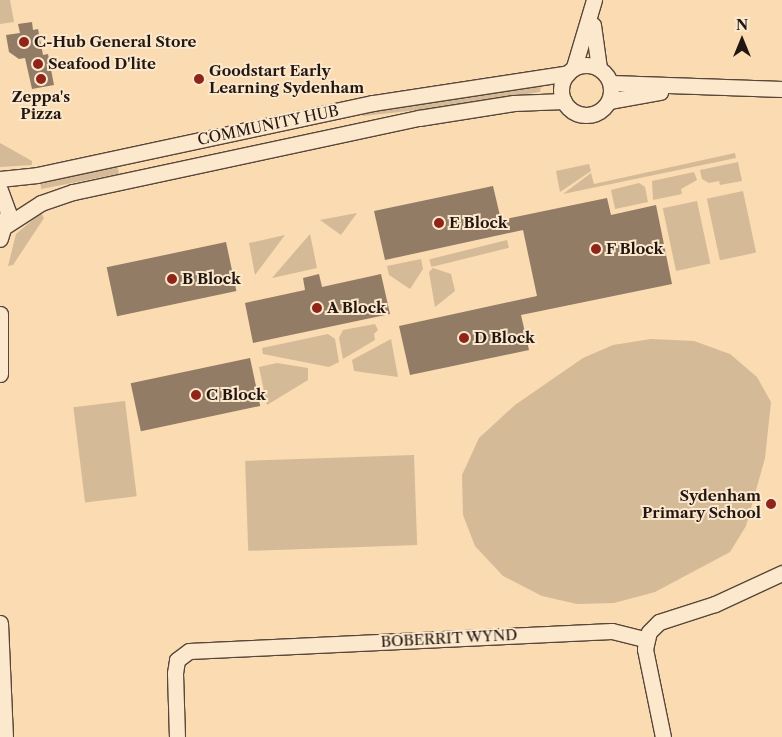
<!DOCTYPE html>
<html>
<head>
<meta charset="utf-8">
<style>
  body { margin:0 }
  #map { position:relative; width:782px; height:737px; overflow:hidden; background:#fadbb2; font-family:"Libre Caslon Text",serif }
  div>[style] { position:absolute }
  .green>* { inset:0; background:#d5ba97; transform-origin:0 0 }
  .building>* { inset:0; background:#927c65; transform-origin:0 0 }
  .roads { filter:drop-shadow(1px 0 #584739) drop-shadow(-1px 0 #584739) drop-shadow(0 1px #584739) drop-shadow(0 -1px #584739) }
  .minor>* { height:15px; margin:-7.5px; padding:0 7.5px; transform-origin:7.5px; border-radius:7.5px; background:#fce8cd }
  .minor>.ring { margin:-7.5px; padding:0; box-sizing:content-box; background:none; border:15px solid #fce8cd; border-radius:50% }
  .dots>* { width:14px; height:14px; translate:-50% -50%; box-sizing:border-box; border:2px solid #fce8cd; border-radius:50% }
  span { translate:-50% -50%; white-space:nowrap; text-align:center; line-height:1.15; -webkit-text-stroke:4px #fce8cd; paint-order:stroke }
  .poi-label { font-size:15px; color:#221611; font-weight:700 }
  .left { translate:0 -50%; text-align:left }
  .right { translate:-100% -50%; text-align:right }
  .street-label { font-size:15px; color:#221611 }
  .north { position:absolute; left:717px; top:15px; width:50px; height:50px; -webkit-text-stroke:4px #fce8cd; paint-order:stroke; rotate:0deg; font-size:14px; font-weight:700; line-height:20px; text-align:center; color:#221611 }
  .north::after { content:''; display:block; margin:auto; width:18px; height:22px; background:#221611; clip-path:polygon(50% 0,100% 100%,50% 72%,0 100%) }
</style>
</head>
<body>
<div id="map">
  <div class="green">
    <div style="clip-path:polygon(0 0,10px 0,14px 22px,0 24px)"></div>
    <div style="clip-path:polygon(541px 86px,540px 92px,436px 108px,363px 116px,362px 112px)"></div>
    <div style="clip-path:polygon(0 143px,32px 161px,32px 165px,0 167px)"></div>
    <div style="clip-path:polygon(735px 153px,736px 158px,563px 194px,591px 173px,594px 184px)"></div>
    <div style="clip-path:polygon(738px 162px,742px 181px,720px 185px,719px 181px,709px 183px,702px 179px,700px 170px)"></div>
    <div style="left:117px;top:164px;width:10px;height:79px;rotate:79deg"></div>
    <div style="clip-path:polygon(589px 164px,591px 171px,560px 192px,556px 171px)"></div>
    <div style="clip-path:polygon(694px 172px,697px 180px,681px 189px,682px 194px,653px 200px,652px 181px)"></div>
    <div style="clip-path:polygon(639px 183px,645px 187px,648px 202px,615px 209px,611px 190px)"></div>
    <div style="left:743px;top:191px;width:63px;height:37px;rotate:78deg"></div>
    <div style="left:697px;top:201px;width:64px;height:35px;rotate:78deg"></div>
    <div style="clip-path:polygon(41px 213px,44px 218px,13px 265px,8px 266px,16px 234px)"></div>
    <div style="clip-path:polygon(357px 213px,341px 235px,320px 220px)"></div>
    <div style="clip-path:polygon(310px 234px,317px 268px,272px 278px)"></div>
    <div style="clip-path:polygon(285px 235px,255px 275px,249px 243px)"></div>
    <div style="left:507px;top:240px;width:8px;height:80px;rotate:76deg"></div>
    <div style="clip-path:polygon(421px 259px,423px 269px,410px 289px,389px 275px,387px 266px)"></div>
    <div style="clip-path:polygon(433px 268px,451px 274px,455px 291px,435px 307px,429px 272px)"></div>
    <div style="clip-path:polygon(375px 324px,378px 330px,374px 334px,375px 340px,343px 359px,339px 338px,343px 330px)"></div>
    <div style="clip-path:polygon(328px 334px,335px 339px,339px 362px,329px 367px,263px 354px,262px 348px)"></div>
    <div style="clip-path:polygon(391px 339px,398px 377px,354px 371px,352px 360px)"></div>
    <div style="clip-path:polygon(651px 339px,694px 341px,730px 354px,757px 377px,771px 402px,765px 458px,746px 526px,730px 552px,655px 592px,614px 603px,577px 604px,542px 596px,503px 576px,475px 546px,463px 515px,462px 475px,479px 438px,515px 405px,583px 358px,613px 345px)"></div>
    <div style="clip-path:polygon(277px 363px,308px 368px,308px 380px,267px 405px,259px 367px)"></div>
    <div style="left:125px;top:401px;width:96px;height:52px;rotate:83deg"></div>
    <div style="left:414px;top:455px;width:90px;height:169px;rotate:88deg"></div>
  </div>
  <div class="building">
    <div style="clip-path:polygon(32px 22px,33px 30px,38px 29px,43px 55px,48px 54px,54px 85px,32px 89px,25px 58px,19px 59px,9px 52px,6px 35px,20px 33px,18px 24px)"></div>
    <div style="clip-path:polygon(493px 186px,501px 220px,607px 198px,611px 215px,656px 205px,672px 284px,521px 315px,529px 350px,410px 375px,399px 326px,537px 296px,523px 230px,385px 260px,374px 211px)"></div>
    <div style="left:226px;top:242px;width:50px;height:122px;rotate:78deg"></div>
    <div style="clip-path:polygon(319px 274px,322px 287px,381px 274px,390px 314px,253px 343px,245px 303px,305px 290px,303px 278px)"></div>
    <div style="left:250px;top:358px;width:49px;height:122px;rotate:78deg"></div>
  </div>
  <div class="roads">
    <div class="minor">
      <div style="left:593px;top:25px;width:43px;rotate:82.1deg"></div>
      <div class="ring" style="left:561px;top:65px;width:35px;height:35px"></div>
      <div style="left:574px;top:67px;width:70px;rotate:-73.4deg"></div>
      <div style="left:611px;top:83px;width:171px;rotate:2deg"></div>
      <div style="left:609px;top:101px;width:52px;rotate:-10deg"></div>
      <div style="left:0;top:179px;width:37px;rotate:-6deg"></div>
      <div style="left:37px;top:175px;width:344px;rotate:-12.1deg"></div>
      <div style="left:373px;top:103px;width:197px;rotate:-8.7deg"></div>
      <div style="left:0;top:190px;width:23px;rotate:70deg"></div>
      <div style="left:8px;top:212px;width:28px;rotate:107deg"></div>
      <div style="left:7px;top:225px;width:40px;rotate:-32.9deg"></div>
      <div style="left:41px;top:203px;width:34px;rotate:-19deg"></div>
      <div style="left:73px;top:192px;width:354px;rotate:-12.1deg"></div>
      <div style="left:419px;top:118px;width:96px;rotate:-9deg"></div>
      <div style="left:514px;top:103px;width:50px;rotate:-2.3deg"></div>
      <div style="left:0;top:314px;width:60px;rotate:90deg"></div>
      <div style="left:0;top:623px;width:114px;rotate:87.5deg"></div>
      <div style="left:177px;top:737px;width:64px;rotate:-91.8deg"></div>
      <div style="left:175px;top:673px;width:13px;rotate:-81deg"></div>
      <div style="left:177px;top:660px;width:15px;rotate:-37deg"></div>
      <div style="left:189px;top:651px;width:423px;rotate:-2.7deg"></div>
      <div style="left:612px;top:631px;width:34px;rotate:14deg"></div>
      <div style="left:663px;top:737px;width:90px;rotate:-101.6deg"></div>
      <div style="left:645px;top:649px;width:17px;rotate:-77deg"></div>
      <div style="left:649px;top:632px;width:14px;rotate:-45deg"></div>
      <div style="left:659px;top:622px;width:59px;rotate:-17.8deg"></div>
      <div style="left:715px;top:604px;width:74px;rotate:-24.8deg"></div>
    </div>
  </div>
  <div class="dots">
    <div style="left:24px;top:42px;background:#8f2418"></div>
    <div style="left:38px;top:64px;background:#8f2418"></div>
    <div style="left:41px;top:79px;background:#8f2418"></div>
    <div style="left:199px;top:79px;background:#8f2418"></div>
    <div style="left:439px;top:223px;background:#8f2418"></div>
    <div style="left:596px;top:249px;background:#8f2418"></div>
    <div style="left:172px;top:279px;background:#8f2418"></div>
    <div style="left:317px;top:308px;background:#8f2418"></div>
    <div style="left:464px;top:338px;background:#8f2418"></div>
    <div style="left:196px;top:395px;background:#8f2418"></div>
    <div style="left:771px;top:504px;background:#8f2418"></div>
  </div>
  <div class="poi-label">
    <span class="left" style="left:34px;top:42px">C-Hub General Store</span>
    <span class="left" style="left:48px;top:64px">Seafood D'lite</span>
    <span class="left" style="left:209px;top:79px">Goodstart Early<br>Learning Sydenham</span>
    <span style="left:41px;top:105px">Zeppa's<br>Pizza</span>
    <span class="left" style="left:449px;top:223px">E Block</span>
    <span class="left" style="left:606px;top:249px">F Block</span>
    <span class="left" style="left:182px;top:279px">B Block</span>
    <span class="left" style="left:327px;top:308px">A Block</span>
    <span class="left" style="left:474px;top:338px">D Block</span>
    <span class="left" style="left:206px;top:395px">C Block</span>
    <span class="right" style="left:761px;top:504px">Sydenham<br>Primary School</span>
  </div>
  <div class="street-label">
    <span style="left:268px;top:125px;rotate:-12deg">COMMUNITY HUB</span>
    <span style="left:449px;top:638px;rotate:-3deg">BOBERRIT WYND</span>
  </div>
  <div class="north">N</div>
</div>
</body>
</html>
